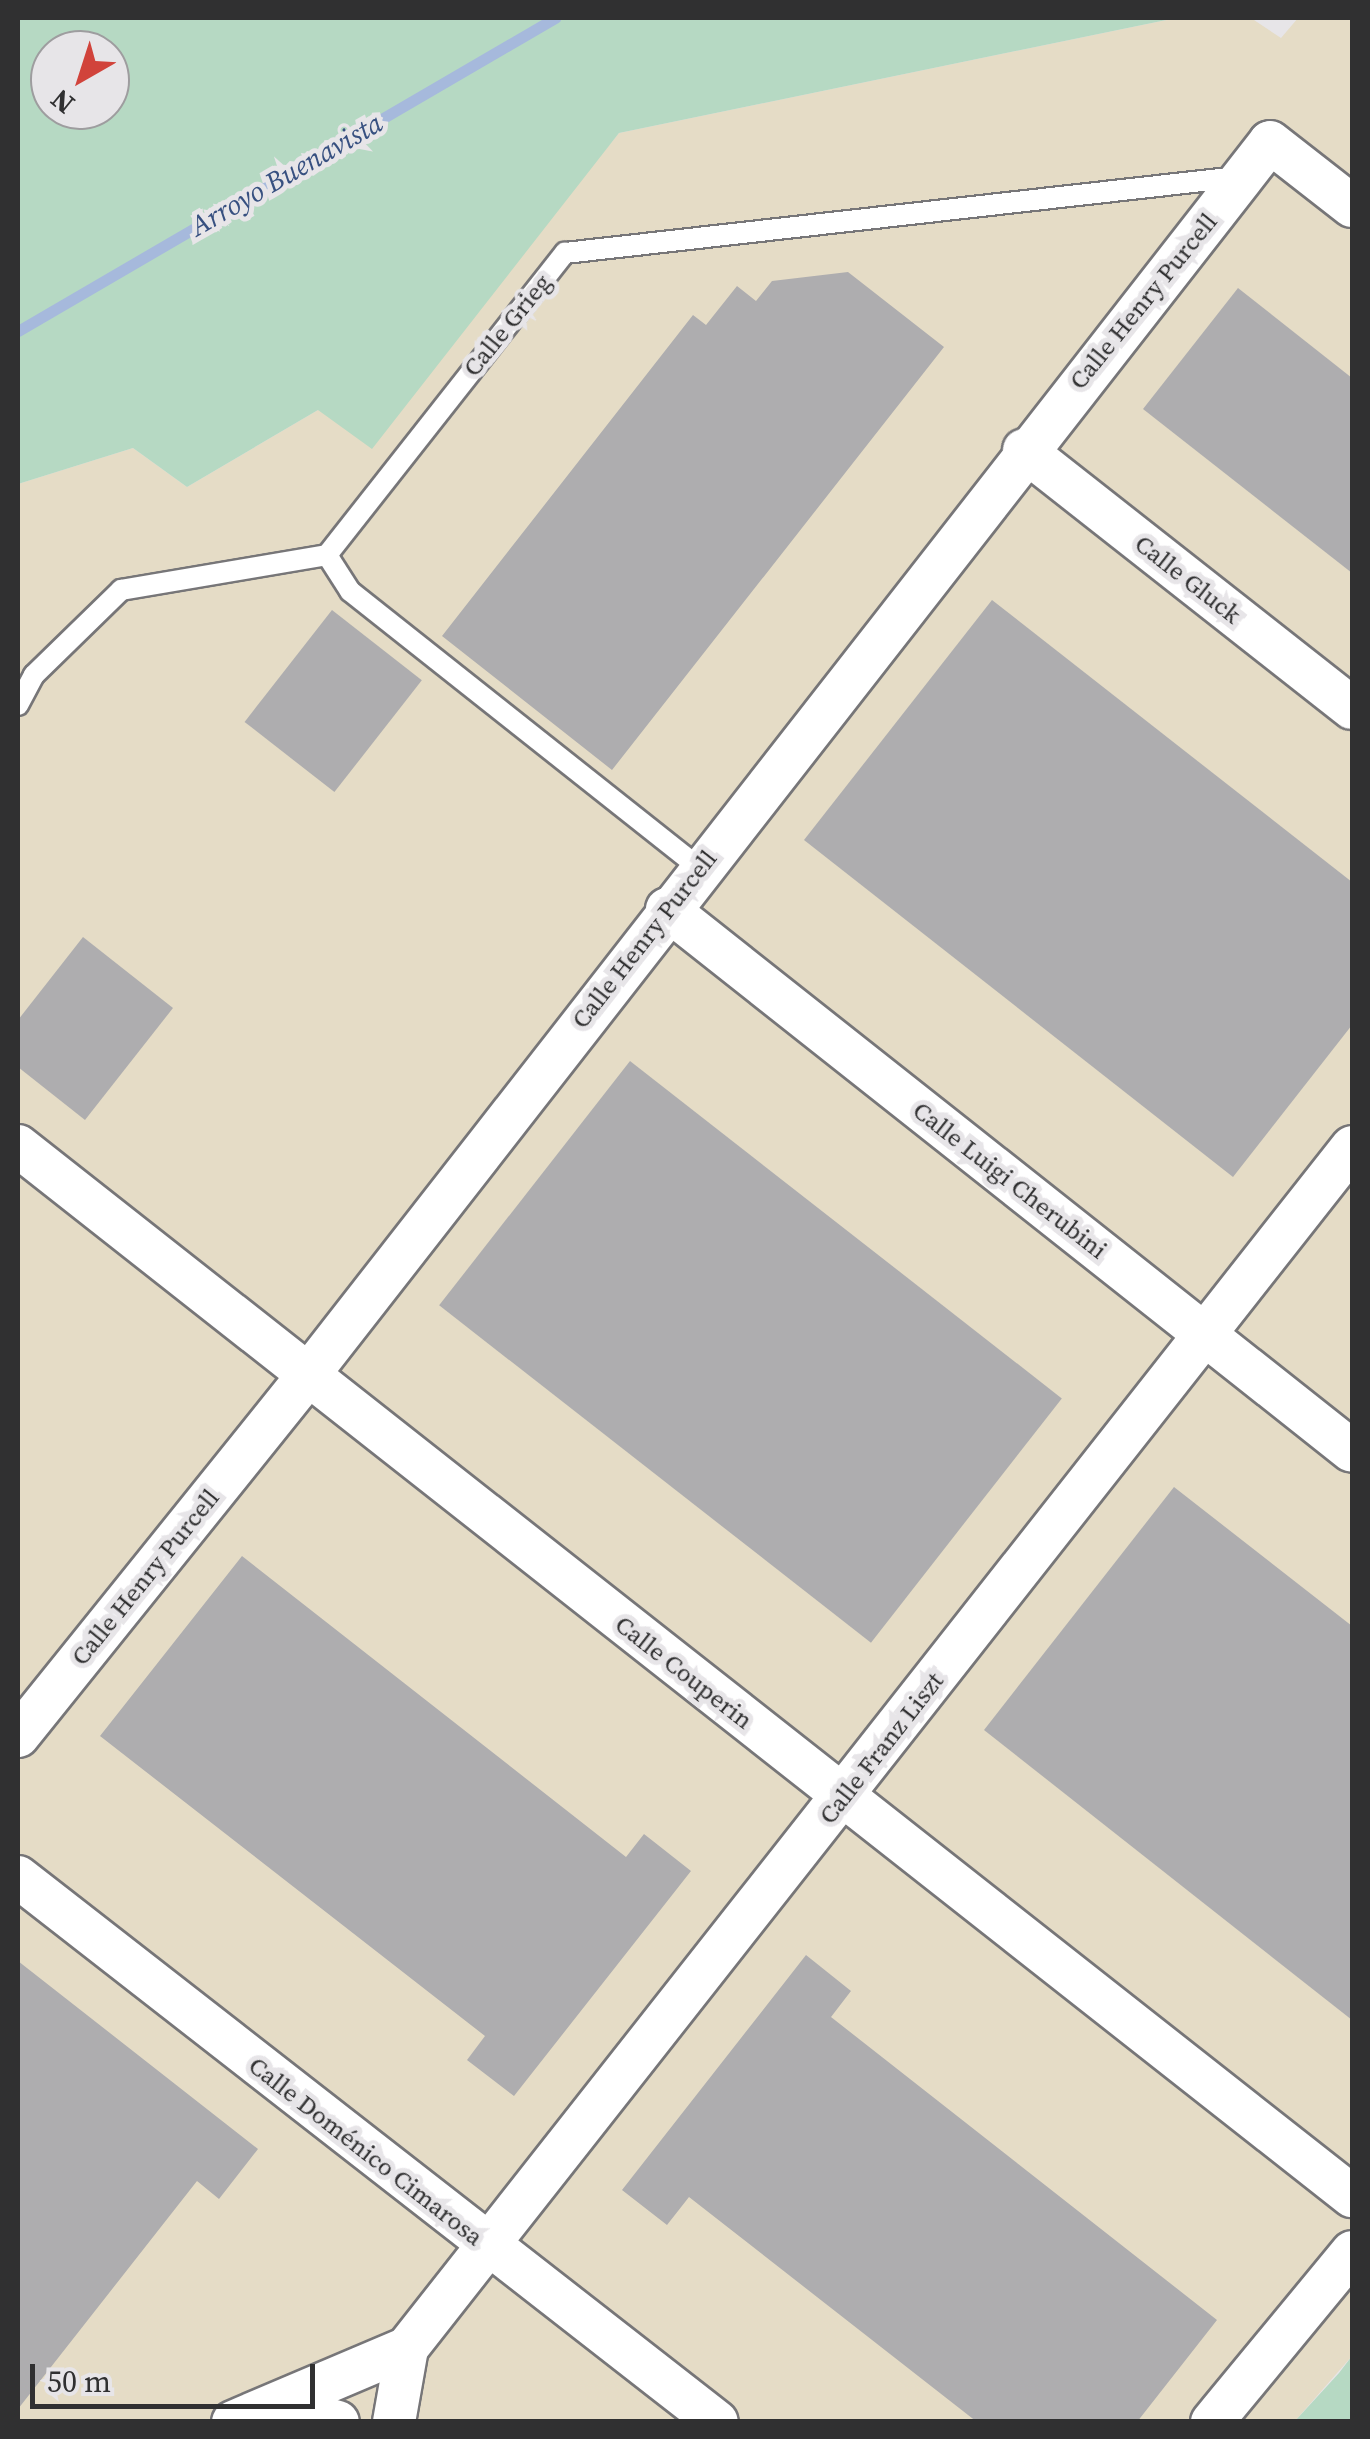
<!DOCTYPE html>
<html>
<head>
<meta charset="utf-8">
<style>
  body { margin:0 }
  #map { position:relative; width:1370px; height:2439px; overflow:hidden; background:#e7e5e8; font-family:"Source Serif 4",serif }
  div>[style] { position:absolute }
  .industrial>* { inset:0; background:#e5dcc6 }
  .green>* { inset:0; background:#b6d9c3 }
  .stream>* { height:11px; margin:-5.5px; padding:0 5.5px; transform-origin:5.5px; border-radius:5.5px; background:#a6b9dc }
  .building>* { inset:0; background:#aeadaf; transform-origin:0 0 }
  .roads { filter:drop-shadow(2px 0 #777678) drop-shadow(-2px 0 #777678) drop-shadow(0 2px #777678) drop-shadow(0 -2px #777678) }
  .service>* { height:20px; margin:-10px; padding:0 10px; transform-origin:10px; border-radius:10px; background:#fff }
  .minor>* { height:42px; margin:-21px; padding:0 21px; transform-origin:21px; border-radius:21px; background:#fff }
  span { translate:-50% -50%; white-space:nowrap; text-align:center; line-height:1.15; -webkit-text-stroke:10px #e7e5e8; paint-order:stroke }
  .street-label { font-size:25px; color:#303031 }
  .water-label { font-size:28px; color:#375080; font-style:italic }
  .frame { position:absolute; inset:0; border:20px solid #303031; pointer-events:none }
  .north { position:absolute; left:30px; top:30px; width:100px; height:100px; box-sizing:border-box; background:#e7e5e8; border:2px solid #9e9d9f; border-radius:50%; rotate:219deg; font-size:28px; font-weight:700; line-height:40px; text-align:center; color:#303031 }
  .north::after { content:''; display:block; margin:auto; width:35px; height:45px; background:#d1433b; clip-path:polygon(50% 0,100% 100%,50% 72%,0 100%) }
  .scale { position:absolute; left:30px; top:2364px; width:285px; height:45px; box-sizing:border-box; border:5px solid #303031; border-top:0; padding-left:12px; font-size:30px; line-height:35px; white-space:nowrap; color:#303031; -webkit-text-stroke:8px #e7e5e8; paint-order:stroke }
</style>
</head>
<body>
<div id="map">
  <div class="industrial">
    <div style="clip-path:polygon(1176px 18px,1251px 18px,1281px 38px,1298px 18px,1352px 18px,1352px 2356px,1295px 2421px,18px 2422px,18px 484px,133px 448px,187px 487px,318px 410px,505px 272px,619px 133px)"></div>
  </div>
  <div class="green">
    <div style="clip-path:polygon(evenodd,18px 18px,1176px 18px,619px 133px,372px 449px,318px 410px,187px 487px,133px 448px,18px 484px,18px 18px,50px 50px,110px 50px,110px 110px,50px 110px,50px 50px)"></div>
    <div style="clip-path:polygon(1352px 2356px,1352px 2421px,1295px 2421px,1339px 2373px)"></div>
  </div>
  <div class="stream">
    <div style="left:18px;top:331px;width:622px;rotate:-30.24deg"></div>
  </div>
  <div class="building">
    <div style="clip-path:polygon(848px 272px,944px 347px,612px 770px,442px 636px,693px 315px,706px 325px,737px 286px,756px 301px,772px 281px)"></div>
    <div style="clip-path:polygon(1238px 288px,1352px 378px,1352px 573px,1143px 409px)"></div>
    <div style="clip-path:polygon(992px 600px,1352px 882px,1352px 1025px,1233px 1177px,804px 840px)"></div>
    <div style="left:332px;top:610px;width:114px;height:142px;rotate:38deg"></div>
    <div style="clip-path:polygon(83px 937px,173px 1008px,85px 1120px,18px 1067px,18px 1020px)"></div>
    <div style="left:630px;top:1061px;width:548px;height:310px;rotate:38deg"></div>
    <div style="clip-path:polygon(1174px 1487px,1352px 1626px,1352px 2020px,984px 1730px)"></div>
    <div style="clip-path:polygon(242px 1556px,626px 1857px,644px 1834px,691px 1871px,514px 2096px,467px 2060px,485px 2036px,100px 1736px)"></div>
    <div style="clip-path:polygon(806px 1955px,851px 1991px,831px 2017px,1217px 2320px,1137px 2422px,977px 2422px,689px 2197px,667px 2225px,622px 2190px)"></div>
    <div style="clip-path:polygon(18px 1961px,258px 2149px,219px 2199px,197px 2181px,18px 2409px)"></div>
  </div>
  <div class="roads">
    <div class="service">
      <div style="left:327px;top:555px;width:43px;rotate:57.4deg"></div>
      <div style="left:350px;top:591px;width:446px;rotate:38.4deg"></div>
      <div style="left:18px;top:705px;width:34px;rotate:-62deg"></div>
      <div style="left:34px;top:675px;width:122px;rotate:-44.3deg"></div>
      <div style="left:121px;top:590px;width:209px;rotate:-9.6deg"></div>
      <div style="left:327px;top:555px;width:385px;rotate:-51.8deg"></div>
      <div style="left:565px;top:253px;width:676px;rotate:-6.45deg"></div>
    </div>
    <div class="minor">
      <div style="left:1024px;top:450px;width:417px;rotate:38.2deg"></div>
      <div style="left:667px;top:909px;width:873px;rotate:38.35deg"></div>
      <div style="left:18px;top:1146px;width:1698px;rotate:38.21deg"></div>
      <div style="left:18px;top:1736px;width:464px;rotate:-51.2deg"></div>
      <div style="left:309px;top:1374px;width:1562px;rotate:-52.04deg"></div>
      <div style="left:1270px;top:142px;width:104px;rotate:38deg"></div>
      <div style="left:18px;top:1877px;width:886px;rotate:37.94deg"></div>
      <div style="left:281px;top:2406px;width:59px;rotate:15.7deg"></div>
      <div style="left:233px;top:2422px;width:189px;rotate:-23deg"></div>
      <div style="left:394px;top:2422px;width:75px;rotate:-80deg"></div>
      <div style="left:407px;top:2348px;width:1528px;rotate:-51.8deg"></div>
      <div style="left:1212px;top:2422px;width:220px;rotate:-50.5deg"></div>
    </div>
  </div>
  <div class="street-label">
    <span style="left:1143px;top:301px;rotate:-51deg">Calle Henry Purcell</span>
    <span style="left:507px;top:325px;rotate:-51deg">Calle Grieg</span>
    <span style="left:1188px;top:579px;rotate:38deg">Calle Gluck</span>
    <span style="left:644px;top:939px;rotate:-52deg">Calle Henry Purcell</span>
    <span style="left:1010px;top:1180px;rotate:38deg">Calle Luigi Cherubini</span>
    <span style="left:145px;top:1577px;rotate:-51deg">Calle Henry Purcell</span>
    <span style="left:684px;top:1672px;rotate:38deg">Calle Couperin</span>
    <span style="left:881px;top:1748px;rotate:-52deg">Calle Franz Liszt</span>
    <span style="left:366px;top:2151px;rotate:38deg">Calle Doménico Cimarosa</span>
  </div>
  <div class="water-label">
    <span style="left:286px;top:174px;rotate:-30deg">Arroyo Buenavista</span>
  </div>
  <div class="frame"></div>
  <div class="north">N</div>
  <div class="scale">50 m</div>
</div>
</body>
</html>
